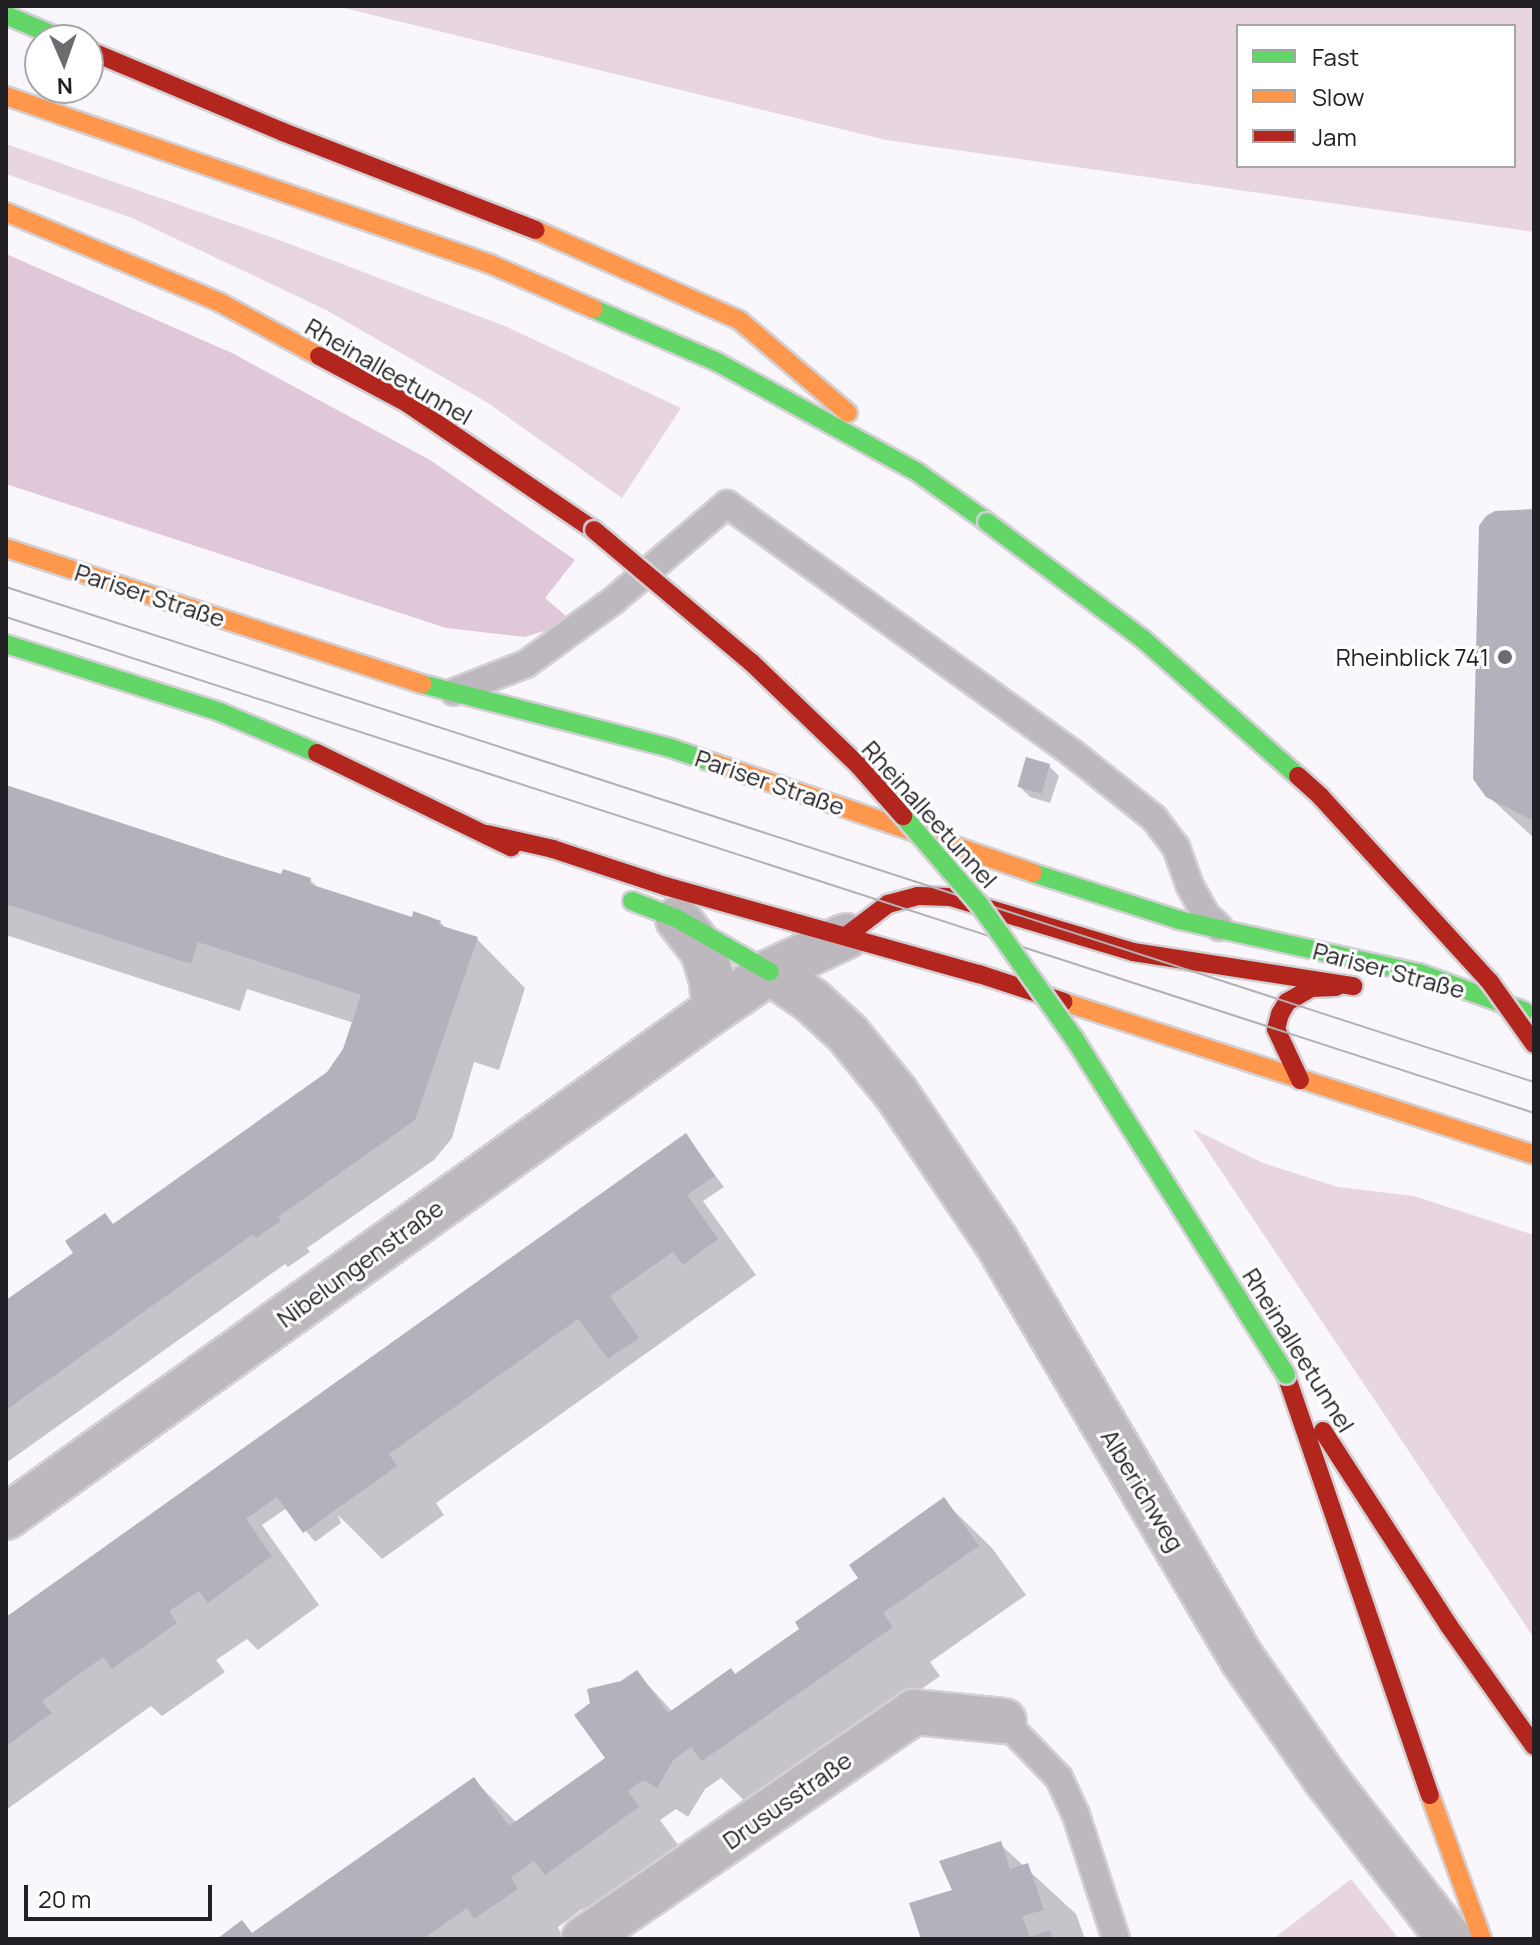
<!DOCTYPE html>
<html>
<head>
<meta charset="utf-8">
<style>
  body { margin:0 }
  #map { position:relative; width:1540px; height:1945px; overflow:hidden; background:#f9f6fc; font-family:Manrope,sans-serif }
  div>[style] { position:absolute }
  .green>* { inset:0; background:#e7d6e2 }
  .forest>* { inset:0; background:#e1c8d8 }
  .shadow>* { inset:0; background:#0003 }
  .building>* { inset:0; background:#b3b1bb; transform-origin:0 0 }
  .roads { filter:drop-shadow(2px 0 #d2d0d4) drop-shadow(-2px 0 #d2d0d4) drop-shadow(0 2px #d2d0d4) drop-shadow(0 -2px #d2d0d4) }
  .lane>* { height:26px; margin:-13px; padding:0 13px; transform-origin:13px; border-radius:13px; background:#bdb8bd }
  .street>* { height:44px; margin:-22px; padding:0 22px; transform-origin:22px; border-radius:22px; background:#bdb8bd }
  .fast>* { height:18px; margin:-9px; padding:0 9px; transform-origin:9px; border-radius:9px; background:#63d668 }
  .slow>* { height:18px; margin:-9px; padding:0 9px; transform-origin:9px; border-radius:9px; background:#ff974d }
  .jam>* { height:18px; margin:-9px; padding:0 9px; transform-origin:9px; border-radius:9px; background:#b3261e }
  .tram>* { height:2px; margin:-1px; padding:0 1px; transform-origin:1px; border-radius:1px; background:#b4b1b5 }
  .bridges { filter:drop-shadow(2px 0 #d2d0d4) drop-shadow(-2px 0 #d2d0d4) drop-shadow(0 2px #d2d0d4) drop-shadow(0 -2px #d2d0d4) }
  .fast-bridge>* { height:18px; margin:-9px; padding:0 9px; transform-origin:9px; border-radius:9px; background:#63d668 }
  .jam-bridge>* { height:18px; margin:-9px; padding:0 9px; transform-origin:9px; border-radius:9px; background:#b3261e }
  .dots>* { width:22px; height:22px; translate:-50% -50%; box-sizing:border-box; border:4px solid #fff; border-radius:50% }
  span { translate:-50% -50%; white-space:nowrap; text-align:center; line-height:1.15; -webkit-text-stroke:6px #fff; paint-order:stroke }
  .street-label { font-size:24px; color:#222025 }
  .poi-label { font-size:24px; color:#222025 }
  .right { translate:-100% -50%; text-align:right }
  .frame { position:absolute; inset:0; border:8px solid #222025; pointer-events:none }
  .legend { position:absolute; left:1236px; top:24px; width:280px; height:144px; box-sizing:border-box; background:#fff; border:2px solid #a7a6a8; margin:0; padding:10px 14px; list-style:none; font-size:24px; color:#222025 }
  .legend li { display:flex; align-items:center; gap:16px; height:40px }
  .legend b { width:40px; border:2px solid #a7a6a8 }
  .north { position:absolute; left:24px; top:24px; width:80px; height:80px; box-sizing:border-box; background:#fff; border:2px solid #a7a6a8; border-radius:50%; rotate:178deg; font-size:22px; font-weight:700; line-height:32px; text-align:center; color:#222025 }
  .north::after { content:''; display:block; margin:auto; width:28px; height:36px; background:#6d6b70; clip-path:polygon(50% 0,100% 100%,50% 72%,0 100%) }
  .scale { position:absolute; left:24px; top:1885px; width:188px; height:36px; box-sizing:border-box; border:4px solid #222025; border-top:0; padding-left:10px; font-size:24px; line-height:28px; white-space:nowrap; color:#222025; -webkit-text-stroke:6px #fff; paint-order:stroke }
</style>
</head>
<body>
<div id="map">
  <div class="green">
    <div style="clip-path:polygon(evenodd,336px 6px,1534px 6px,1534px 232px,886px 140px,336px 6px,1238px 26px,1514px 26px,1514px 166px,1238px 166px,1238px 26px)"></div>
    <div style="clip-path:polygon(6px 144px,282px 241px,507px 327px,681px 408px,622px 498px,488px 403px,326px 310px,132px 218px,6px 174px)"></div>
    <div style="clip-path:polygon(1193px 1129px,1263px 1163px,1338px 1187px,1414px 1196px,1534px 1235px,1534px 1638px)"></div>
    <div style="clip-path:polygon(1351px 1879px,1399px 1939px,1273px 1939px)"></div>
  </div>
  <div class="forest">
    <div style="clip-path:polygon(6px 254px,232px 353px,430px 460px,575px 560px,545px 598px,573px 622px,525px 637px,446px 628px,6px 484px)"></div>
  </div>
  <div class="shadow">
    <div style="clip-path:polygon(1534px 511px,1534px 838px,1487px 795px)"></div>
    <div style="clip-path:polygon(1049px 766px,1059px 776px,1050px 803px,1030px 797px,1019px 786px)"></div>
    <div style="clip-path:polygon(6px 788px,282px 877px,310px 880px,318px 888px,413px 919px,440px 922px,447px 930px,477px 939px,525px 988px,499px 1070px,474px 1062px,452px 1138px,434px 1160px,307px 1248px,310px 1252px,301px 1258px,288px 1267px,285px 1264px,6px 1463px,6px 1303px,329px 1073px,345px 1050px,354px 1023px,247px 989px,240px 1011px,6px 935px)"></div>
    <div style="clip-path:polygon(686px 1136px,724px 1187px,703px 1201px,756px 1275px,436px 1503px,444px 1515px,382px 1559px,338px 1515px,341px 1523px,315px 1542px,287px 1508px,262px 1525px,319px 1605px,258px 1650px,247px 1639px,216px 1660px,225px 1672px,162px 1716px,151px 1706px,6px 1810px,6px 1619px)"></div>
    <div style="clip-path:polygon(943px 1500px,992px 1548px,1026px 1595px,930px 1662px,940px 1676px,752px 1808px,721px 1778px,705px 1789px,688px 1817px,676px 1809px,660px 1820px,686px 1856px,595px 1922px,582px 1909px,558px 1927px,563px 1939px,220px 1939px,253px 1935px,474px 1780px,517px 1823px,607px 1759px,622px 1683px,637px 1673px,673px 1712px,736px 1676px,802px 1630px)"></div>
    <div style="clip-path:polygon(1000px 1844px,1076px 1914px,1085px 1939px,923px 1939px,955px 1891px)"></div>
  </div>
  <div class="building">
    <div style="clip-path:polygon(1534px 509px,1534px 821px,1486px 797px,1473px 779px,1479px 526px,1486px 516px,1495px 511px)"></div>
    <div style="left:1026px;top:757px;width:25px;height:31px;rotate:16deg"></div>
    <div style="clip-path:polygon(6px 785px,225px 857px,281px 874px,283px 869px,311px 878px,310px 884px,412px 917px,413px 911px,441px 921px,439px 925px,478px 937px,415px 1120px,278px 1217px,281px 1221px,270px 1228px,256px 1238px,253px 1234px,6px 1410px,6px 1300px,73px 1253px,65px 1241px,105px 1213px,113px 1224px,327px 1072px,343px 1049px,361px 995px,198px 942px,191px 964px,6px 904px)"></div>
    <div style="clip-path:polygon(686px 1133px,715px 1176px,687px 1195px,718px 1239px,683px 1265px,673px 1252px,610px 1296px,639px 1338px,608px 1359px,578px 1319px,389px 1454px,397px 1466px,303px 1533px,277px 1497px,246px 1519px,272px 1556px,208px 1603px,199px 1591px,169px 1611px,177px 1623px,112px 1669px,103px 1657px,71px 1680px,42px 1701px,52px 1713px,6px 1746px,6px 1617px)"></div>
    <div style="clip-path:polygon(944px 1497px,979px 1546px,883px 1613px,893px 1627px,702px 1761px,691px 1747px,674px 1759px,657px 1788px,644px 1780px,637px 1784px,628px 1791px,639px 1807px,545px 1875px,534px 1861px,511px 1877px,518px 1889px,474px 1919px,467px 1908px,423px 1939px,217px 1939px,242px 1920px,252px 1933px,474px 1777px,509px 1826px,605px 1758px,574px 1715px,590px 1703px,587px 1689px,621px 1681px,637px 1670px,668px 1713px,731px 1668px,735px 1674px,799px 1629px,795px 1622px,858px 1578px,849px 1565px)"></div>
    <div style="clip-path:polygon(1001px 1841px,1010px 1869px,1028px 1863px,1044px 1910px,1022px 1916px,1030px 1937px,1050px 1930px,1053px 1939px,921px 1939px,909px 1903px,952px 1890px,939px 1861px)"></div>
  </div>
  <div class="roads">
    <div class="lane">
      <div style="left:454px;top:692px;width:77px;rotate:-21.3deg"></div>
      <div style="left:526px;top:664px;width:109px;rotate:-36deg"></div>
      <div style="left:614px;top:600px;width:148px;rotate:-40.3deg"></div>
      <div style="left:727px;top:504px;width:424px;rotate:35.8deg"></div>
      <div style="left:1071px;top:752px;width:106px;rotate:38.5deg"></div>
      <div style="left:1154px;top:818px;width:36px;rotate:53deg"></div>
      <div style="left:1176px;top:847px;width:41px;rotate:70.3deg"></div>
      <div style="left:1190px;top:886px;width:33px;rotate:61deg"></div>
      <div style="left:1206px;top:915px;width:18px;rotate:43deg"></div>
      <div style="left:1004px;top:1721px;width:79px;rotate:46deg"></div>
      <div style="left:1059px;top:1778px;width:41px;rotate:65.3deg"></div>
      <div style="left:1076px;top:1815px;width:130px;rotate:72.1deg"></div>
    </div>
    <div class="street">
      <div style="left:678px;top:919px;width:41px;rotate:52deg"></div>
      <div style="left:703px;top:951px;width:30px;rotate:73deg"></div>
      <div style="left:712px;top:980px;width:30px;rotate:86deg"></div>
      <div style="left:770px;top:972px;width:51px;rotate:34.6deg"></div>
      <div style="left:812px;top:1001px;width:47px;rotate:42.4deg"></div>
      <div style="left:847px;top:1033px;width:77px;rotate:50.8deg"></div>
      <div style="left:896px;top:1093px;width:179px;rotate:56deg"></div>
      <div style="left:996px;top:1241px;width:486px;rotate:59.5deg"></div>
      <div style="left:1243px;top:1660px;width:144px;rotate:55.2deg"></div>
      <div style="left:1325px;top:1778px;width:204px;rotate:52.2deg"></div>
      <div style="left:6px;top:1517px;width:871px;rotate:-35.61deg"></div>
      <div style="left:714px;top:1010px;width:68px;rotate:-34.2deg"></div>
      <div style="left:770px;top:972px;width:84px;rotate:-25.3deg"></div>
      <div style="left:584px;top:1939px;width:401px;rotate:-34.5deg"></div>
      <div style="left:914px;top:1712px;width:90px;rotate:5.7deg"></div>
    </div>
    <div class="fast">
      <div style="left:6px;top:15px;width:64px;rotate:23deg"></div>
      <div style="left:594px;top:309px;width:134px;rotate:23.3deg"></div>
      <div style="left:717px;top:362px;width:228px;rotate:28.8deg"></div>
      <div style="left:917px;top:472px;width:86px;rotate:35.5deg"></div>
      <div style="left:6px;top:644px;width:225px;rotate:17.6deg"></div>
      <div style="left:220px;top:712px;width:105px;rotate:22.9deg"></div>
      <div style="left:422px;top:684px;width:257px;rotate:14.4deg"></div>
      <div style="left:671px;top:748px;width:46px;rotate:19.2deg"></div>
      <div style="left:1033px;top:873px;width:153px;rotate:17.8deg"></div>
      <div style="left:1179px;top:920px;width:246px;rotate:12.5deg"></div>
      <div style="left:1419px;top:973px;width:112px;rotate:19.9deg"></div>
      <div style="left:632px;top:901px;width:49px;rotate:21.4deg"></div>
      <div style="left:678px;top:919px;width:106px;rotate:29.9deg"></div>
    </div>
    <div class="slow">
      <div style="left:6px;top:96px;width:512px;rotate:19.14deg"></div>
      <div style="left:490px;top:264px;width:113px;rotate:23.4deg"></div>
      <div style="left:6px;top:212px;width:231px;rotate:22.9deg"></div>
      <div style="left:219px;top:302px;width:114px;rotate:28.4deg"></div>
      <div style="left:536px;top:230px;width:222px;rotate:23.9deg"></div>
      <div style="left:739px;top:320px;width:143px;rotate:40.5deg"></div>
      <div style="left:6px;top:548px;width:438px;rotate:18.1deg"></div>
      <div style="left:714px;top:763px;width:337px;rotate:19deg"></div>
      <div style="left:1064px;top:1002px;width:494px;rotate:18deg"></div>
      <div style="left:1430px;top:1795px;width:153px;rotate:70.1deg"></div>
    </div>
    <div class="jam">
      <div style="left:88px;top:50px;width:212px;rotate:22.8deg"></div>
      <div style="left:283px;top:132px;width:271px;rotate:21.2deg"></div>
      <div style="left:319px;top:356px;width:100px;rotate:28.1deg"></div>
      <div style="left:407px;top:403px;width:226px;rotate:34.2deg"></div>
      <div style="left:317px;top:753px;width:216px;rotate:25.9deg"></div>
      <div style="left:487px;top:834px;width:68px;rotate:12.8deg"></div>
      <div style="left:553px;top:849px;width:118px;rotate:18.3deg"></div>
      <div style="left:665px;top:886px;width:326px;rotate:15.7deg"></div>
      <div style="left:979px;top:974px;width:89px;rotate:18.2deg"></div>
      <div style="left:846px;top:936px;width:53px;rotate:-37.3deg"></div>
      <div style="left:888px;top:904px;width:31px;rotate:-15deg"></div>
      <div style="left:918px;top:896px;width:32px;rotate:2deg"></div>
      <div style="left:950px;top:897px;width:191px;rotate:16.7deg"></div>
      <div style="left:1133px;top:952px;width:223px;rotate:8.8deg"></div>
      <div style="left:1300px;top:1080px;width:56px;rotate:-115.2deg"></div>
      <div style="left:1276px;top:1029px;width:16px;rotate:-75deg"></div>
      <div style="left:1280px;top:1014px;width:14px;rotate:-60deg"></div>
      <div style="left:1287px;top:1002px;width:28px;rotate:-30deg"></div>
      <div style="left:1311px;top:988px;width:25px;rotate:-2deg"></div>
      <div style="left:1286px;top:1375px;width:444px;rotate:71.1deg"></div>
      <div style="left:1323px;top:1431px;width:232px;rotate:57.1deg"></div>
      <div style="left:1449px;top:1626px;width:147px;rotate:54.7deg"></div>
    </div>
  </div>
  <div class="tram">
    <div style="left:6px;top:587px;width:1606px;rotate:17.95deg"></div>
    <div style="left:6px;top:617px;width:1606px;rotate:17.98deg"></div>
  </div>
  <div class="bridges">
    <div class="fast-bridge">
      <div style="left:987px;top:522px;width:195px;rotate:36.9deg"></div>
      <div style="left:1143px;top:639px;width:207px;rotate:41.5deg"></div>
      <div style="left:903px;top:816px;width:116px;rotate:49.2deg"></div>
      <div style="left:979px;top:904px;width:164px;rotate:54.7deg"></div>
      <div style="left:1074px;top:1038px;width:398px;rotate:57.8deg"></div>
    </div>
    <div class="jam-bridge">
      <div style="left:594px;top:530px;width:205px;rotate:40.1deg"></div>
      <div style="left:751px;top:662px;width:150px;rotate:43.9deg"></div>
      <div style="left:859px;top:766px;width:67px;rotate:48.7deg"></div>
      <div style="left:1298px;top:776px;width:31px;rotate:42deg"></div>
      <div style="left:1321px;top:797px;width:251px;rotate:47.6deg"></div>
      <div style="left:1490px;top:982px;width:76px;rotate:54.6deg"></div>
    </div>
  </div>
  <div class="dots">
    <div style="left:1505px;top:657px;background:#6d6b70"></div>
  </div>
  <div class="street-label">
    <span style="left:389px;top:371px;rotate:30deg">Rheinalleetunnel</span>
    <span style="left:150px;top:595px;rotate:18deg">Pariser Straße</span>
    <span style="left:770px;top:782px;rotate:19deg">Pariser Straße</span>
    <span style="left:930px;top:814px;rotate:48deg">Rheinalleetunnel</span>
    <span style="left:1389px;top:970px;rotate:15deg">Pariser Straße</span>
    <span style="left:360px;top:1263px;rotate:-36deg">Nibelungenstraße</span>
    <span style="left:1299px;top:1350px;rotate:58deg">Rheinalleetunnel</span>
    <span style="left:1143px;top:1490px;rotate:59deg">Alberichweg</span>
    <span style="left:787px;top:1800px;rotate:-35deg">Drususstraße</span>
  </div>
  <div class="poi-label">
    <span class="right" style="left:1489px;top:657px">Rheinblick 741</span>
  </div>
  <div class="frame"></div>
  <ul class="legend">
  <li><b style="height:10px;background:#63d668"></b>Fast</li>
  <li><b style="height:10px;background:#ff974d"></b>Slow</li>
  <li><b style="height:10px;background:#b3261e"></b>Jam</li>
  </ul>
  <div class="north">N</div>
  <div class="scale">20 m</div>
</div>
</body>
</html>
